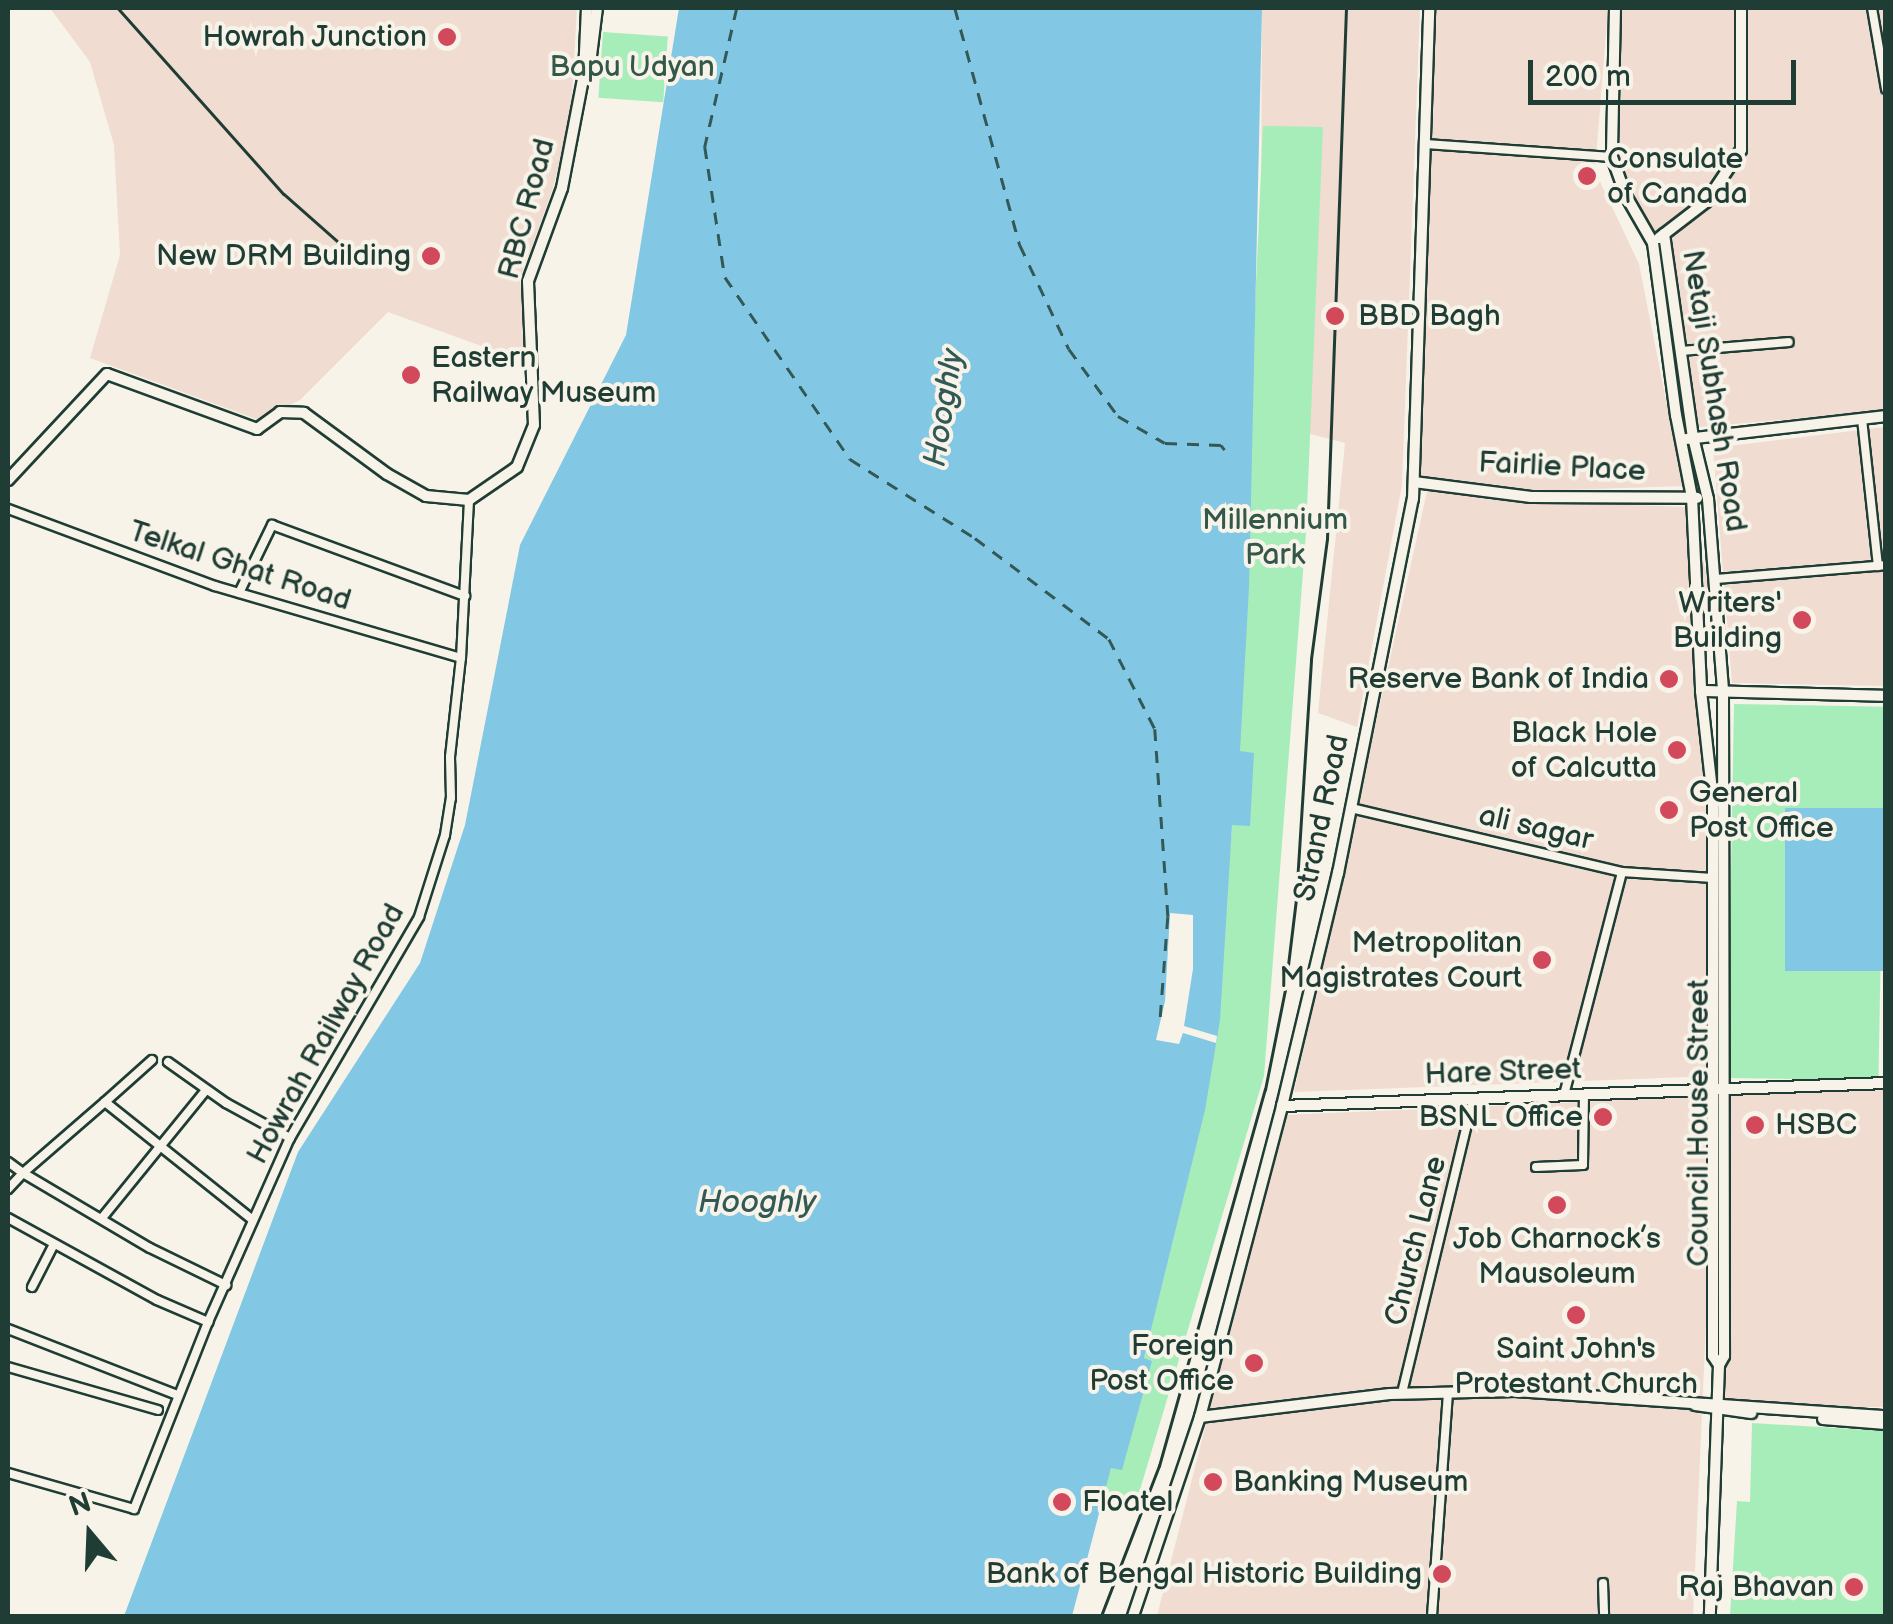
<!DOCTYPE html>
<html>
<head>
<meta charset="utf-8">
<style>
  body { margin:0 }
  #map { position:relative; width:1893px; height:1624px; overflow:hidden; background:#f7f3e8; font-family:"Balsamiq Sans",sans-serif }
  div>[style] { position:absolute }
  .built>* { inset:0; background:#f0dcd1; transform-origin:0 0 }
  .green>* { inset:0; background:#a7edb9; transform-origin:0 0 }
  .water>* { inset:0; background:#82c7e3; transform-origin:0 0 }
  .pier>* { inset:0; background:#f7f3e8 }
  .ferry>* { height:2.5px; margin-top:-1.25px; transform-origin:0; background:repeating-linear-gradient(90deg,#335957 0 12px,transparent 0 22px) }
  .roads { filter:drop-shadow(2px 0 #1f3d34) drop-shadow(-2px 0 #1f3d34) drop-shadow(0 2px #1f3d34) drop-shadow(0 -2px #1f3d34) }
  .street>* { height:8px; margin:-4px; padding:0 4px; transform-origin:4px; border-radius:4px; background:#f7f3e8 }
  .secondary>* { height:10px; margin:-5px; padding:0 5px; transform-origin:5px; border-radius:5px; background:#f7f3e8 }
  .rail>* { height:2.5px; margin:-1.25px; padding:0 1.25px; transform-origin:1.25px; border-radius:1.25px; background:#1f3d34 }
  .dots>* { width:28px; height:28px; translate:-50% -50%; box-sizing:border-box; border:5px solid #f7f3e8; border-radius:50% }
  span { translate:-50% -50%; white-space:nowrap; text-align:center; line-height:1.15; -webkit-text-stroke:8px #f7f3e8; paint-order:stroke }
  .poi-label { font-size:30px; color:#1f3d34 }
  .right { translate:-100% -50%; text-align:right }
  .left { translate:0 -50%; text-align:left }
  .park-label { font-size:30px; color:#335748 }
  .street-label { font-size:30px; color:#1f3d34 }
  .water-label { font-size:32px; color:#335957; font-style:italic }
  .frame { position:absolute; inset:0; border:10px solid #1f3d34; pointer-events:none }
  .north { position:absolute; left:40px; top:1484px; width:100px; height:100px; -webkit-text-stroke:8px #f7f3e8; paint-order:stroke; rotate:341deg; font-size:28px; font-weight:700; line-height:40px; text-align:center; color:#1f3d34 }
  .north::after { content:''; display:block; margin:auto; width:35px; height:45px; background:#1f3d34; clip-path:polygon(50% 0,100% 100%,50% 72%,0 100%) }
  .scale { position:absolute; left:1528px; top:60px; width:268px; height:45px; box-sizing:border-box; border:5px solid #1f3d34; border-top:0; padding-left:12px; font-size:30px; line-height:35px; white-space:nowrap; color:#1f3d34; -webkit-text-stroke:8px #f7f3e8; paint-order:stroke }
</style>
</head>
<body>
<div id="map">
  <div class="built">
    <div style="clip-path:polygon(50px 8px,577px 8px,571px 115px,553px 188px,520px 279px,528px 363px,388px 312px,300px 400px,259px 420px,90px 358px,120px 255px,114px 145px,90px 62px)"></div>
    <div style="clip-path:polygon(1262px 8px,1420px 8px,1402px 485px,1357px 727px,1318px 713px,1345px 443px,1260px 421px)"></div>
    <div style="clip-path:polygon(1427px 8px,1608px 8px,1595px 171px,1639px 264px,1683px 486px,1535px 491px,1413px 477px)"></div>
    <div style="clip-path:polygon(1618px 8px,1885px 8px,1885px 411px,1687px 428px,1660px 249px,1617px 155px)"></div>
    <div style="clip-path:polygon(1885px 427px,1885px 686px,1732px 683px,1713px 448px)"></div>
    <div style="clip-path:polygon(1428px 487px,1530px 502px,1692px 507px,1708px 582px,1695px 691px,1710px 852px,1713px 1076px,1294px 1092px)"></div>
    <div style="left:1885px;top:1086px;width:321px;height:164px;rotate:90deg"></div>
    <div style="clip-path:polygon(1716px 1096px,1693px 1616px,1157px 1616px,1285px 1115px)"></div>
  </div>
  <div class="green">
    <div style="left:603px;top:32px;width:65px;height:66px;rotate:4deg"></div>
    <div style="clip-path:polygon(1263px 126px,1323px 127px,1306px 533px,1264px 1076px,1136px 1503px,1103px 1495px,1111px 1467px,1121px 1469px,1151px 1361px,1144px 1358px,1216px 1043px,1232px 824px)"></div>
    <div style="left:1734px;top:704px;width:151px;height:374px;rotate:1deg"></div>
    <div style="clip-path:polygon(1752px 1423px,1885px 1431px,1885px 1616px,1730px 1616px,1737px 1501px,1750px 1502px)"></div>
  </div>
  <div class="water">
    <div style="clip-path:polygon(679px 8px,1262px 8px,1249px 587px,1240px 751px,1254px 753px,1250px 826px,1232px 825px,1220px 1020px,1205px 1110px,1144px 1358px,1152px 1361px,1122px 1470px,1111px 1468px,1072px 1616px,124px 1616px,298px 1152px,420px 963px,465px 825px,520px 545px,626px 335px)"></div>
    <div style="left:1885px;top:808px;width:163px;height:100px;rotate:90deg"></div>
  </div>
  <div class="pier">
    <div style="clip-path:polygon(1170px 913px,1193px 915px,1193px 969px,1184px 1026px,1217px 1036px,1216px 1043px,1183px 1033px,1179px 1044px,1156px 1040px,1165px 1001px)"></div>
  </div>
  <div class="ferry">
    <div style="left:737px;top:8px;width:143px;rotate:103deg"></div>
    <div style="left:705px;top:147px;width:132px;rotate:81.3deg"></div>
    <div style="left:725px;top:277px;width:221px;rotate:55.5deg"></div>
    <div style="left:850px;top:459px;width:148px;rotate:32.3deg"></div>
    <div style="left:975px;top:538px;width:168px;rotate:37deg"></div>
    <div style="left:1109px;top:639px;width:101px;rotate:62.9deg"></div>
    <div style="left:1155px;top:729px;width:188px;rotate:86deg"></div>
    <div style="left:1168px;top:917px;width:107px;rotate:94.3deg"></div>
    <div style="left:955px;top:8px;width:246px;rotate:74.7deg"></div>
    <div style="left:1020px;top:245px;width:115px;rotate:64.8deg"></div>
    <div style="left:1069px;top:349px;width:83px;rotate:53.8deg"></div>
    <div style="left:1118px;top:416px;width:54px;rotate:29.9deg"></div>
    <div style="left:1165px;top:443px;width:56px;rotate:2deg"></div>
    <div style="left:1221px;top:445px;width:6px;rotate:51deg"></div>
  </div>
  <div class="roads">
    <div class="street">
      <div style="left:1872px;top:8px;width:82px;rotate:80.2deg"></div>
      <div style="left:1426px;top:144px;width:186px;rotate:4deg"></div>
      <div style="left:1682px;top:351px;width:107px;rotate:-4.8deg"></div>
      <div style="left:1862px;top:419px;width:148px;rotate:83.8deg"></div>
      <div style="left:8px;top:509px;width:221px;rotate:20.4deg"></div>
      <div style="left:215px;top:586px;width:256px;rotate:16.3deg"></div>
      <div style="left:1717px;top:579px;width:170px;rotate:-4.7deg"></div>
      <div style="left:239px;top:593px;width:76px;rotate:-64.1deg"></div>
      <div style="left:272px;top:525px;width:206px;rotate:20.2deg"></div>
      <div style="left:1351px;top:808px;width:278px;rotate:13.3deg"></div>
      <div style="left:1622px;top:872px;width:91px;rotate:3.8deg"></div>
      <div style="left:168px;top:1062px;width:71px;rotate:35.3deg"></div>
      <div style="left:226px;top:1103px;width:73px;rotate:28.7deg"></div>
      <div style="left:1564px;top:1095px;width:230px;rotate:-75.4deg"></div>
      <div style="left:105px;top:1102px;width:63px;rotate:-41.8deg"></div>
      <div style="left:8px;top:1162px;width:19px;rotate:36deg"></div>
      <div style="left:23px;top:1173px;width:108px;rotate:-40.9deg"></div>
      <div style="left:105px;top:1102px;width:189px;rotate:38.6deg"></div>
      <div style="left:1536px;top:1167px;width:47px;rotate:-2.4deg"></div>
      <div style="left:1583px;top:1165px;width:71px;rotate:-89.2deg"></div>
      <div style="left:8px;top:1189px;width:22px;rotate:-47deg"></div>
      <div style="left:23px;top:1173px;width:147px;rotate:30.6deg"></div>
      <div style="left:150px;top:1248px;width:85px;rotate:26deg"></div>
      <div style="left:8px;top:1218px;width:170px;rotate:28.8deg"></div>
      <div style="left:157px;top:1300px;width:56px;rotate:23.3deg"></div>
      <div style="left:102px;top:1218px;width:165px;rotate:-50.9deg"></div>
      <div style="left:32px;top:1287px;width:48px;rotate:-62.9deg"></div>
      <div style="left:8px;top:1329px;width:181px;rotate:21.3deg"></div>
      <div style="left:8px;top:1367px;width:156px;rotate:16deg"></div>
      <div style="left:1402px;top:1393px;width:302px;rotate:-76.4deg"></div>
      <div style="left:8px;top:1473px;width:131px;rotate:15.9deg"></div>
      <div style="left:134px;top:1509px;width:201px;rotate:-68.4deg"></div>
      <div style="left:208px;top:1322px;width:201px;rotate:-66deg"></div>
      <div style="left:290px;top:1138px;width:256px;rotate:-59.7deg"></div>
      <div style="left:419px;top:917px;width:86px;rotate:-72.4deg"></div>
      <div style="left:445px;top:835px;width:37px;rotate:-81deg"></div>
      <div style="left:451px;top:798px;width:41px;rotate:-91.4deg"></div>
      <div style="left:450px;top:757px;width:100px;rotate:-83.7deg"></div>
      <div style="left:461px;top:658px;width:158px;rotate:-87.1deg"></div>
      <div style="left:1603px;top:1583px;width:33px;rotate:88deg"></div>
      <div style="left:1432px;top:1616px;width:224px;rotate:-85.9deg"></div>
    </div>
    <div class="secondary">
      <div style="left:1615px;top:8px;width:149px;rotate:91.2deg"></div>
      <div style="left:1612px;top:157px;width:41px;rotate:70.3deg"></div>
      <div style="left:1626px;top:196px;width:54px;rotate:60.1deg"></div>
      <div style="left:1653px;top:243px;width:174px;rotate:82.4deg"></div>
      <div style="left:1676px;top:415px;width:84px;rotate:79deg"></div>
      <div style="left:1692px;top:497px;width:194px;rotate:87.3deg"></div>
      <div style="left:1701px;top:691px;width:109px;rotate:83.7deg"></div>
      <div style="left:1713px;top:799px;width:557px;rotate:90deg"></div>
      <div style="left:1713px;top:1356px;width:11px;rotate:56deg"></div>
      <div style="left:584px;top:73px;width:11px;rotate:-56deg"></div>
      <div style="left:590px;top:64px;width:56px;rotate:-82.9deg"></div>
      <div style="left:1664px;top:234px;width:205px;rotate:81.9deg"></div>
      <div style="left:1693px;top:437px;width:64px;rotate:76.4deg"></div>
      <div style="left:1708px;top:499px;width:193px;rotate:85.5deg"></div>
      <div style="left:1723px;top:691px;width:665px;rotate:89.91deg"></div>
      <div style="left:1724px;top:1356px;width:10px;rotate:119deg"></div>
      <div style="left:1719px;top:1365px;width:251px;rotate:92.1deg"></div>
      <div style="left:1659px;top:238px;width:59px;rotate:-37.5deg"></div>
      <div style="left:1706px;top:202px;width:63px;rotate:-56.1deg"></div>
      <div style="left:1741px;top:150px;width:142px;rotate:-90deg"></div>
      <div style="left:1687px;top:439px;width:200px;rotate:-6.6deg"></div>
      <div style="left:8px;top:480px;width:145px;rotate:-47deg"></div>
      <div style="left:107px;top:374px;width:160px;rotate:20.1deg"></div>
      <div style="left:257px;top:429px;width:29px;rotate:-36deg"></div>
      <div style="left:280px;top:412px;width:24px;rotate:2deg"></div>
      <div style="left:304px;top:413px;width:103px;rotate:36.3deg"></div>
      <div style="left:387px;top:474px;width:45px;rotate:29.4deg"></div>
      <div style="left:426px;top:496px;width:43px;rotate:5.3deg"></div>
      <div style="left:469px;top:500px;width:58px;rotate:-34.5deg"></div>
      <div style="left:517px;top:467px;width:45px;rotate:-68deg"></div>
      <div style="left:534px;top:425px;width:144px;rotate:-92.4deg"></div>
      <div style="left:528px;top:281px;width:99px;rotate:-69.9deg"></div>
      <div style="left:562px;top:188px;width:116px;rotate:-79.1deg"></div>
      <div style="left:584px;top:74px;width:66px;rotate:-87.4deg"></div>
      <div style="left:1414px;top:482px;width:118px;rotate:7.3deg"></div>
      <div style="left:1531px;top:497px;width:166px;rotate:0.3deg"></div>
      <div style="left:1701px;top:691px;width:185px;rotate:1.5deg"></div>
      <div style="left:1282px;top:1106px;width:604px;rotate:-2.18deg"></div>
      <div style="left:1695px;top:1405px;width:57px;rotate:8.1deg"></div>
      <div style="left:1200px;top:1417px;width:191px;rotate:-6.9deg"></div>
      <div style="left:1390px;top:1394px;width:125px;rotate:-1.4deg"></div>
      <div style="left:1515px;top:1391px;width:372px;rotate:3.9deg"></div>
      <div style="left:1823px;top:1419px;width:63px;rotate:4.5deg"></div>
      <div style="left:1133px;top:1616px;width:210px;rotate:-71.4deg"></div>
      <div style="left:1200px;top:1417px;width:322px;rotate:-75.2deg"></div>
      <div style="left:1282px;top:1106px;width:240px;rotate:-76.5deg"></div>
      <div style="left:1338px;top:873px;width:381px;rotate:-78.7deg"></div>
      <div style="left:1413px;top:499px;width:491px;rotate:-88.1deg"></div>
    </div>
  </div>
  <div class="rail">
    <div style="left:118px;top:8px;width:249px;rotate:48.3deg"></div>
    <div style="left:284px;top:194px;width:89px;rotate:41.4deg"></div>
    <div style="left:1101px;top:1616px;width:161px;rotate:-68.9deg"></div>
    <div style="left:1159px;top:1466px;width:391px;rotate:-74.3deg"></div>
    <div style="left:1265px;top:1090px;width:102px;rotate:-78.7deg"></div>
    <div style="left:1285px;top:990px;width:92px;rotate:-83.1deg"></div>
    <div style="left:1296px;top:899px;width:240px;rotate:-86.4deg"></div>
    <div style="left:1311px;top:659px;width:121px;rotate:-82.4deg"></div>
    <div style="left:1327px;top:539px;width:531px;rotate:-87.95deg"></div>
  </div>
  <div class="dots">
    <div style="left:447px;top:37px;background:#d1495b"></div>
    <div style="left:1587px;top:176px;background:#d1495b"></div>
    <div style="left:431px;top:256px;background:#d1495b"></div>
    <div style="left:1335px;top:316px;background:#d1495b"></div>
    <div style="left:411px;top:375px;background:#d1495b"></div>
    <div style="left:1802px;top:620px;background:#d1495b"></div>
    <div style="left:1669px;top:679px;background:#d1495b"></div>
    <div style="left:1677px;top:750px;background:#d1495b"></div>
    <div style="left:1669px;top:810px;background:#d1495b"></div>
    <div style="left:1542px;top:960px;background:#d1495b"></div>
    <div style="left:1603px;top:1117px;background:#d1495b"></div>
    <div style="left:1755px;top:1125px;background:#d1495b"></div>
    <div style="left:1557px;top:1205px;background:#d1495b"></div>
    <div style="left:1576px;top:1315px;background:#d1495b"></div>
    <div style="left:1254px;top:1363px;background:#d1495b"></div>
    <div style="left:1213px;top:1482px;background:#d1495b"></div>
    <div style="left:1062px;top:1502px;background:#d1495b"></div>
    <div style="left:1442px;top:1574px;background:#d1495b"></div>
    <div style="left:1854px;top:1587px;background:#d1495b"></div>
  </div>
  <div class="poi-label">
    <span class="right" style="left:427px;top:37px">Howrah Junction</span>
    <span class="left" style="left:1607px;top:176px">Consulate<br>of Canada</span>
    <span class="right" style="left:411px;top:256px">New DRM Building</span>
    <span class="left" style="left:1358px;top:316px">BBD Bagh</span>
    <span class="left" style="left:431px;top:375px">Eastern<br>Railway Museum</span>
    <span class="right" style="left:1782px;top:620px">Writers'<br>Building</span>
    <span class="right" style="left:1649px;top:679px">Reserve Bank of India</span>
    <span class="right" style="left:1657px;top:750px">Black Hole<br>of Calcutta</span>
    <span class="left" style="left:1689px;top:810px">General<br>Post Office</span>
    <span class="right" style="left:1522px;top:960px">Metropolitan<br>Magistrates Court</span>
    <span class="right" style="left:1583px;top:1117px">BSNL Office</span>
    <span class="left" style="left:1775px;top:1125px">HSBC</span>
    <span style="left:1557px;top:1256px">Job Charnock’s<br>Mausoleum</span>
    <span class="right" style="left:1234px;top:1363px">Foreign<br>Post Office</span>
    <span style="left:1576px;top:1366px">Saint John's<br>Protestant Church</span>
    <span class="left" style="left:1233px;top:1482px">Banking Museum</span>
    <span class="left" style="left:1082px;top:1502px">Floatel</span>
    <span class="right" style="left:1422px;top:1574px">Bank of Bengal Historic Building</span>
    <span class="right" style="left:1834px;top:1587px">Raj Bhavan</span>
  </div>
  <div class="park-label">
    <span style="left:632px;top:67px">Bapu Udyan</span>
    <span style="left:1275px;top:537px">Millennium<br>Park</span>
  </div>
  <div class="street-label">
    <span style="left:527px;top:209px;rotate:-75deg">RBC Road</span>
    <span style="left:1714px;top:391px;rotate:81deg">Netaji Subhash Road</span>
    <span style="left:1562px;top:467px;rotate:3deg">Fairlie Place</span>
    <span style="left:240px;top:566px;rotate:18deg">Telkal Ghat Road</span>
    <span style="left:1322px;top:818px;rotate:-78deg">Strand Road</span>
    <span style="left:1536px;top:828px;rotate:13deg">ali sagar</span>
    <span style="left:326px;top:1034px;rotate:-61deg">Howrah Railway Road</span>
    <span style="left:1503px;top:1072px;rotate:-2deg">Hare Street</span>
    <span style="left:1699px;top:1123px;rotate:-90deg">Council House Street</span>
    <span style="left:1416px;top:1241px;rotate:-76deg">Church Lane</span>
  </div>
  <div class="water-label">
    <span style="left:945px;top:408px;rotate:-81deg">Hooghly</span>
    <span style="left:757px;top:1203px">Hooghly</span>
  </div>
  <div class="frame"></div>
  <div class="north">N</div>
  <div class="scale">200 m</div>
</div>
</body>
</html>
